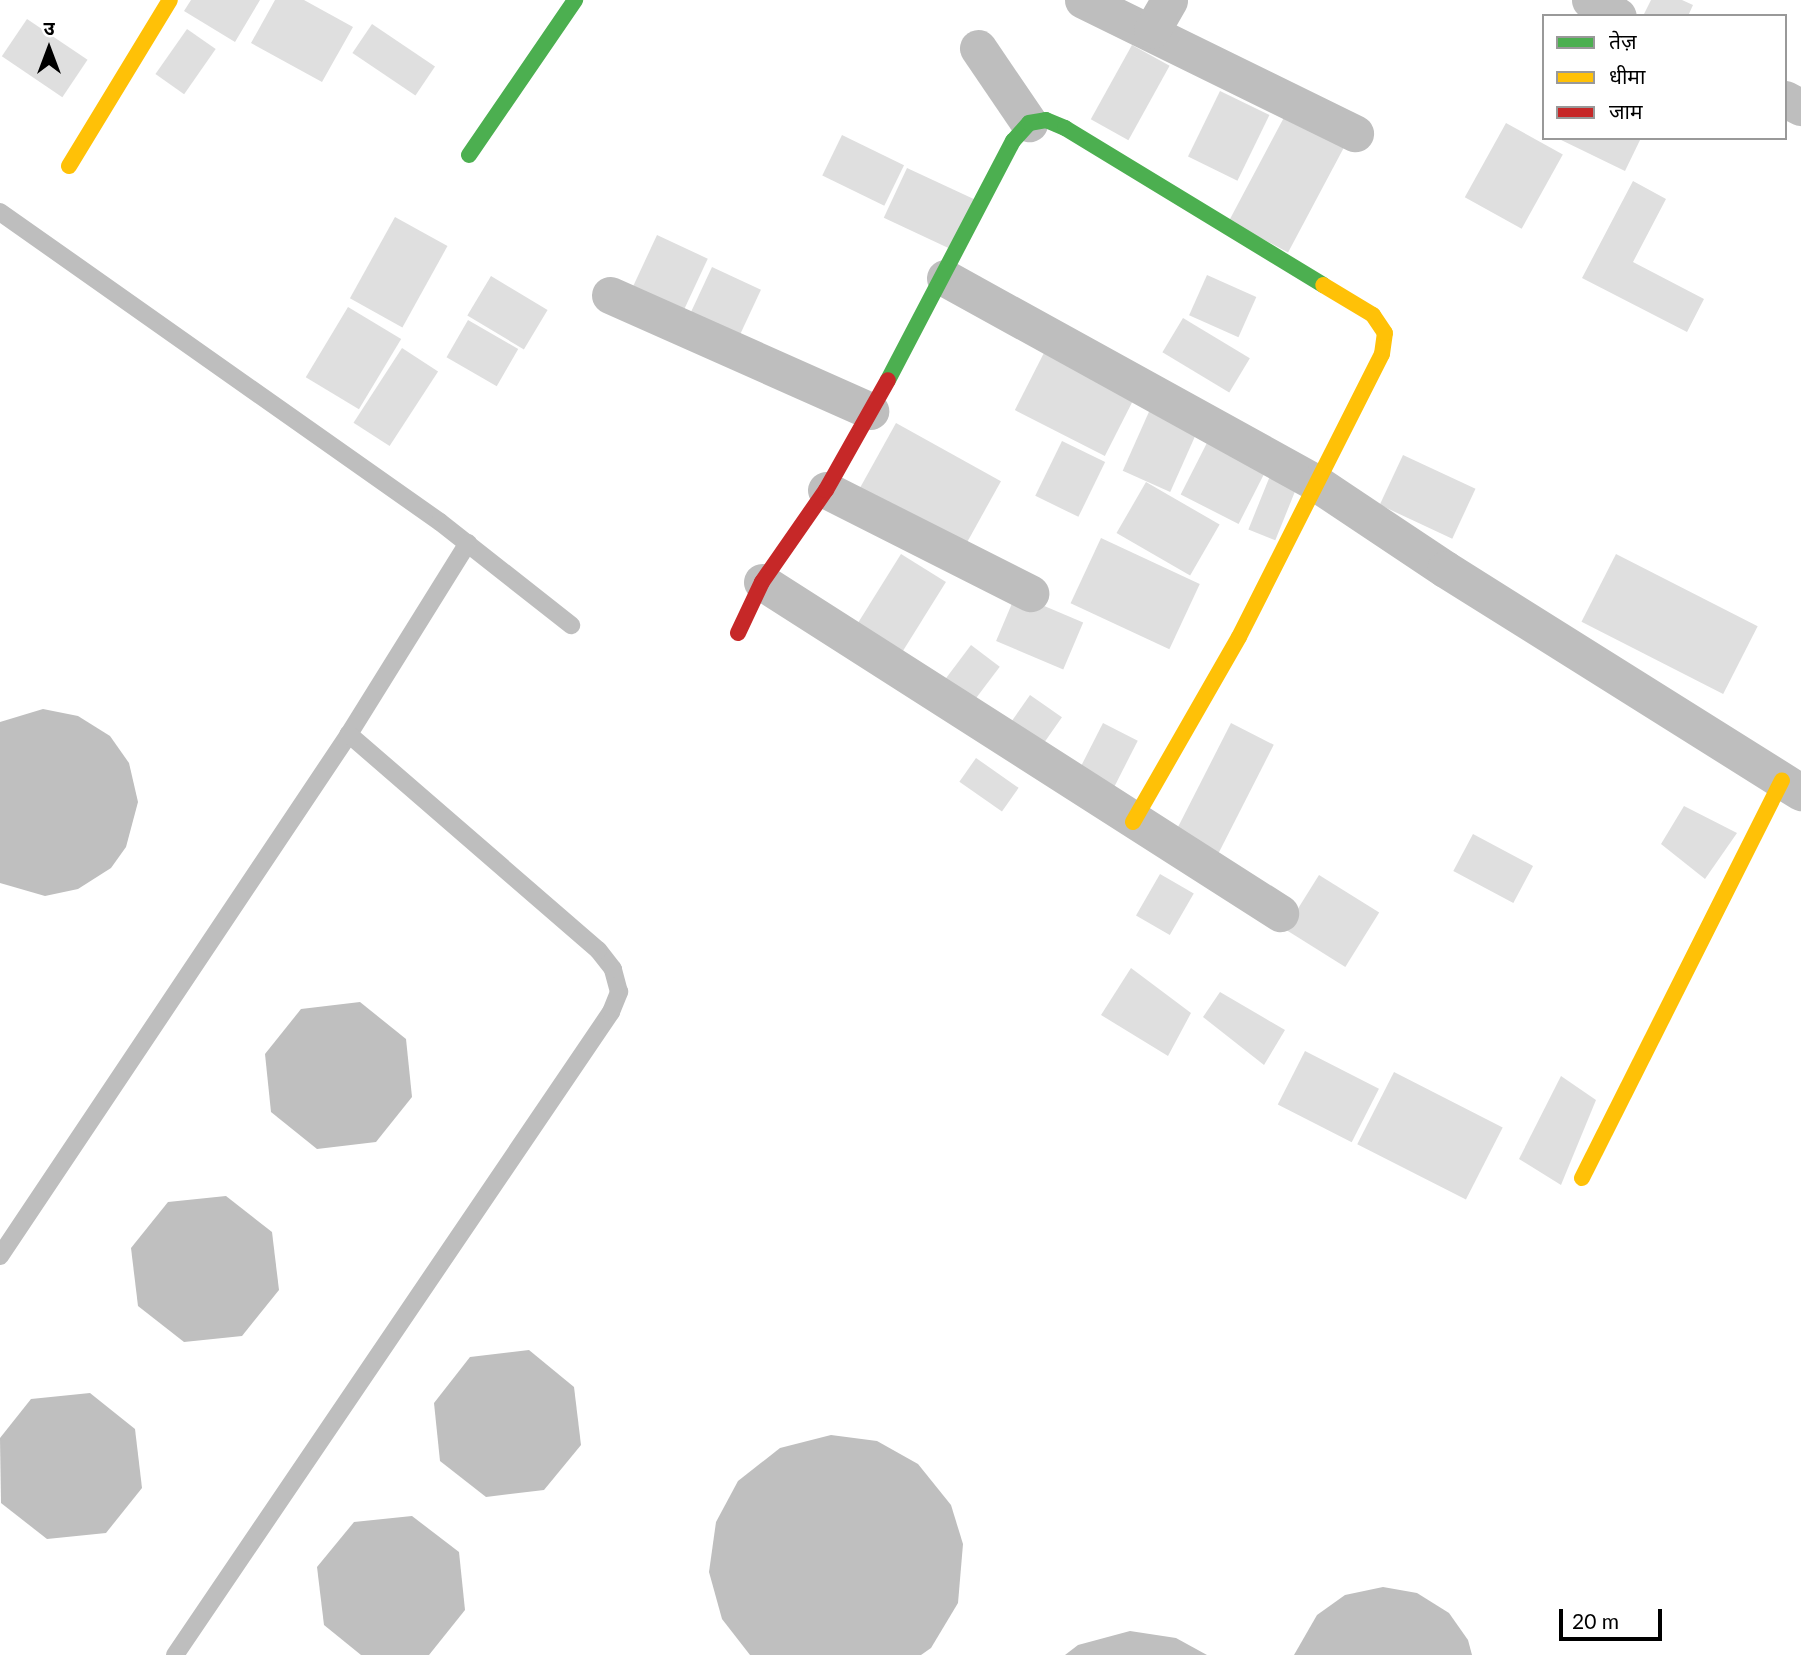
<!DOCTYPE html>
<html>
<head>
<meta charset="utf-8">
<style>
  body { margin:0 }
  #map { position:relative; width:1801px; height:1655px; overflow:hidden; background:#fff; font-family:Lato,"Noto Sans Devanagari",sans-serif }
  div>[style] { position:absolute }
  .water>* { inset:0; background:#bfbfbf }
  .building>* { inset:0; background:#dfdfdf; transform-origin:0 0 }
  .lane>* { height:18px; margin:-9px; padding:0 9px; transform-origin:9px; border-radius:9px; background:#bebebe }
  .street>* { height:37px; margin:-18.5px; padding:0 18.5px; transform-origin:18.5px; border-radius:18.5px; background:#bebebe }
  .fast>* { height:16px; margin:-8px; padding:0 8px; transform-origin:8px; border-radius:8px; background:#4caf50 }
  .slow>* { height:16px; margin:-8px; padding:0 8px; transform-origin:8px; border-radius:8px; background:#ffc107 }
  .jam>* { height:16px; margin:-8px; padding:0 8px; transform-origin:8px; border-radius:8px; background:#c62828 }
  span { translate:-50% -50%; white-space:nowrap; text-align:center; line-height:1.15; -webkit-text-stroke:5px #fff; paint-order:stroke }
  .legend { position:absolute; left:1542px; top:14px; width:245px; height:126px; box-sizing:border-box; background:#fff; border:2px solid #999; margin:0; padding:9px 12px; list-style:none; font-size:21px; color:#000 }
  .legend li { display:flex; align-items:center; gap:14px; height:35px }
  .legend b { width:35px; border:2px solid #999 }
  .north { position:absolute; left:14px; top:14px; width:70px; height:70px; -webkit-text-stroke:5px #fff; paint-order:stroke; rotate:0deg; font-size:19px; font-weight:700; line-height:28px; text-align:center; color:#000 }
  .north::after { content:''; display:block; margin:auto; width:24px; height:32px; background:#000; clip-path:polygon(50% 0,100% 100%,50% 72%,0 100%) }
  .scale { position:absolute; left:1559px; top:1609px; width:103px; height:32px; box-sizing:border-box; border:4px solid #000; border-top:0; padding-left:9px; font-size:21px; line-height:24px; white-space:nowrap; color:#000; -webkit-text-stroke:5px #fff; paint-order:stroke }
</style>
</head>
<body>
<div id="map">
  <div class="water">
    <div style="clip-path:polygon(43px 709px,78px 716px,110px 736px,129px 763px,138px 802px,126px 847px,111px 868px,78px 889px,45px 896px,0 883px,0 722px)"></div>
    <div style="clip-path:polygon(360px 1002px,406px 1039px,412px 1097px,376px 1142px,317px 1149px,271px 1112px,265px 1054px,301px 1009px)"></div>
    <div style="clip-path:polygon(226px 1196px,272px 1232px,279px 1290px,242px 1336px,184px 1342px,138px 1306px,131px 1248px,168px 1202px)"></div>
    <div style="clip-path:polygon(529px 1350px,574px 1387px,581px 1445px,544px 1490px,486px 1497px,440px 1461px,434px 1403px,470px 1357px)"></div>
    <div style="clip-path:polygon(90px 1393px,135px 1429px,142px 1488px,106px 1533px,47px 1539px,1px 1503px,0 1438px,31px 1399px)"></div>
    <div style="clip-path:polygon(831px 1435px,877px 1441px,918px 1464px,951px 1505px,963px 1544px,958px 1603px,931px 1648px,921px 1655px,750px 1655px,722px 1619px,709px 1572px,716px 1522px,738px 1481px,780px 1448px)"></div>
    <div style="clip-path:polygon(412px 1516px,459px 1552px,465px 1610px,429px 1655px,361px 1655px,324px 1625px,317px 1567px,354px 1522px)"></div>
    <div style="clip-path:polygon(1383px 1587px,1417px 1593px,1449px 1613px,1468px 1640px,1472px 1655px,1294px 1655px,1317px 1615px,1345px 1595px)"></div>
    <div style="clip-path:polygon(1130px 1631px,1176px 1638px,1207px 1655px,1065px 1655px,1078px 1645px)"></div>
  </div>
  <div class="building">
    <div style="clip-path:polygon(191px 0,260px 0,235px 42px,184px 11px)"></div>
    <div style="clip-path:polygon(275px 0,304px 0,353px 27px,322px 82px,251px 43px)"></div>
    <div style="clip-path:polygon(1651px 0,1682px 0,1693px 5px,1688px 16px,1643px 16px)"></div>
    <div style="left:27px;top:19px;width:73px;height:45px;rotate:34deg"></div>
    <div style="left:372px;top:24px;width:76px;height:35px;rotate:34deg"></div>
    <div style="left:187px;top:29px;width:35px;height:55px;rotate:35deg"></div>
    <div style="left:1132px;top:45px;width:43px;height:85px;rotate:29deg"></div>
    <div style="left:1220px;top:91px;width:55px;height:73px;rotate:26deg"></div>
    <div style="left:1289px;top:108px;width:67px;height:128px;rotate:28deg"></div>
    <div style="left:1506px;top:123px;width:65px;height:85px;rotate:29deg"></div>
    <div style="left:842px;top:135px;width:69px;height:45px;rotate:26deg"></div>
    <div style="clip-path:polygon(1557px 138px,1641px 138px,1625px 171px)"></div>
    <div style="left:907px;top:168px;width:76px;height:55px;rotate:25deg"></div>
    <div style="clip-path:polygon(1633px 181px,1666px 199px,1633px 262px,1704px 299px,1687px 332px,1582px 278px)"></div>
    <div style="left:395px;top:217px;width:60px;height:93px;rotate:29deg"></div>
    <div style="left:657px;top:235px;width:56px;height:67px;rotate:25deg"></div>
    <div style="left:712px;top:267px;width:54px;height:61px;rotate:25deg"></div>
    <div style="left:1207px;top:275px;width:54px;height:44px;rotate:24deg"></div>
    <div style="left:491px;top:276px;width:66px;height:46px;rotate:31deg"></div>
    <div style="left:348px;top:307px;width:62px;height:82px;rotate:31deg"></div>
    <div style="left:1183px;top:318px;width:78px;height:40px;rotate:31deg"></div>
    <div style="left:468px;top:320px;width:58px;height:43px;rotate:30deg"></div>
    <div style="left:1048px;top:345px;width:101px;height:73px;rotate:27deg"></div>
    <div style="left:402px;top:348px;width:43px;height:89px;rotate:33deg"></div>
    <div style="left:1152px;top:405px;width:52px;height:72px;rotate:24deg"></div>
    <div style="left:896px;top:423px;width:120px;height:79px;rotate:29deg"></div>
    <div style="left:1212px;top:433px;width:65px;height:69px;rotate:27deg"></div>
    <div style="left:1062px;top:441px;width:48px;height:61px;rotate:26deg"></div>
    <div style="left:1403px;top:455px;width:80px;height:55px;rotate:25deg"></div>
    <div style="left:1272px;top:471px;width:29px;height:63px;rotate:22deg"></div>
    <div style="left:1146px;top:482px;width:85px;height:59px;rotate:30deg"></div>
    <div style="left:1101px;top:538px;width:109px;height:72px;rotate:25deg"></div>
    <div style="left:901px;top:554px;width:53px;height:91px;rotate:32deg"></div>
    <div style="left:1616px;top:554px;width:159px;height:76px;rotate:27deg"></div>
    <div style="left:1016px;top:594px;width:73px;height:51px;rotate:23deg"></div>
    <div style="left:971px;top:645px;width:36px;height:54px;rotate:37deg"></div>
    <div style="left:1030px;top:695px;width:39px;height:43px;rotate:35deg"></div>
    <div style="left:1103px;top:723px;width:39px;height:53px;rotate:27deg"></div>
    <div style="left:1231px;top:723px;width:48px;height:131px;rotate:27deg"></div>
    <div style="left:976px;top:758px;width:52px;height:29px;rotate:35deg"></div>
    <div style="clip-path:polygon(1684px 806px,1737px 833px,1705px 879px,1661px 844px)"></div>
    <div style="left:1473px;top:834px;width:68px;height:42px;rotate:28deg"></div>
    <div style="left:1160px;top:874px;width:39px;height:48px;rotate:30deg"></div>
    <div style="left:1319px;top:875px;width:71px;height:64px;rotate:32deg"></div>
    <div style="clip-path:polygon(1131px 968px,1191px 1013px,1168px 1056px,1101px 1015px)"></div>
    <div style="clip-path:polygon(1220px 992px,1285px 1030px,1264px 1065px,1203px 1017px)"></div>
    <div style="left:1305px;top:1051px;width:83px;height:60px;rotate:27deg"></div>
    <div style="left:1394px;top:1072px;width:122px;height:81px;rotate:27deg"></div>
    <div style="clip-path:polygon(1561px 1076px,1596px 1100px,1561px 1185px,1519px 1159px)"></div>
  </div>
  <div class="lane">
    <div style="left:0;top:212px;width:538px;rotate:35.17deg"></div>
    <div style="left:440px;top:522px;width:167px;rotate:38.2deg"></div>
    <div style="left:0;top:1256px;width:628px;rotate:-56.23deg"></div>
    <div style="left:349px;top:734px;width:225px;rotate:-58.1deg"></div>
    <div style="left:175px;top:1655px;width:777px;rotate:-55.86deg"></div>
    <div style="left:611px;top:1012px;width:22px;rotate:-68deg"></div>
    <div style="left:619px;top:992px;width:24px;rotate:-105deg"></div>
    <div style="left:613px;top:969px;width:24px;rotate:-128deg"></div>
    <div style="left:598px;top:950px;width:330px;rotate:-139.1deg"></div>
  </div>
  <div class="street">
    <div style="left:1083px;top:0;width:303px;rotate:26.1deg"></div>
    <div style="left:1590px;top:0;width:32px;rotate:30deg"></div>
    <div style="left:1152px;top:30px;width:34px;rotate:-60deg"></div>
    <div style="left:978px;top:48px;width:91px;rotate:55.8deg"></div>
    <div style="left:1785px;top:99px;width:18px;rotate:27deg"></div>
    <div style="left:945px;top:278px;width:424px;rotate:28.9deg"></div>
    <div style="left:1316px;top:483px;width:155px;rotate:33.7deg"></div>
    <div style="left:1445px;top:569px;width:420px;rotate:32.1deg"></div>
    <div style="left:610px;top:295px;width:285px;rotate:24deg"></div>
    <div style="left:826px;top:490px;width:229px;rotate:26.8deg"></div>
    <div style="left:762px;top:582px;width:615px;rotate:32.58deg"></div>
  </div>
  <div class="fast">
    <div style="left:469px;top:155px;width:188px;rotate:-55.6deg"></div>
    <div style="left:888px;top:380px;width:270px;rotate:-62.4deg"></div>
    <div style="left:1013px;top:141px;width:24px;rotate:-48deg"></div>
    <div style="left:1029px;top:123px;width:17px;rotate:-10deg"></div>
    <div style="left:1046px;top:120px;width:21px;rotate:23deg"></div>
    <div style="left:1065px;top:128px;width:302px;rotate:31.3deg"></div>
  </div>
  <div class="slow">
    <div style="left:69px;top:166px;width:194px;rotate:-58.7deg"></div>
    <div style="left:1133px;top:822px;width:213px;rotate:-60.2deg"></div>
    <div style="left:1239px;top:637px;width:317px;rotate:-63.2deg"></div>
    <div style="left:1382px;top:354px;width:21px;rotate:-82deg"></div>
    <div style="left:1385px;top:333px;width:22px;rotate:-124deg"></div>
    <div style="left:1373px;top:315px;width:58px;rotate:-149deg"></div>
    <div style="left:1582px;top:1178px;width:445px;rotate:-63.3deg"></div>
  </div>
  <div class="jam">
    <div style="left:738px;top:633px;width:56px;rotate:-64.8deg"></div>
    <div style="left:762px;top:582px;width:112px;rotate:-55.2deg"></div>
    <div style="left:826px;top:490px;width:126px;rotate:-60.6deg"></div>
  </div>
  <ul class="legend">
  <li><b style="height:9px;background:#4caf50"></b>तेज़</li>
  <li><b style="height:9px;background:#ffc107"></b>धीमा</li>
  <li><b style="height:9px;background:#c62828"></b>जाम</li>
  </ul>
  <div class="north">उ</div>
  <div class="scale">20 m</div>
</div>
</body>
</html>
